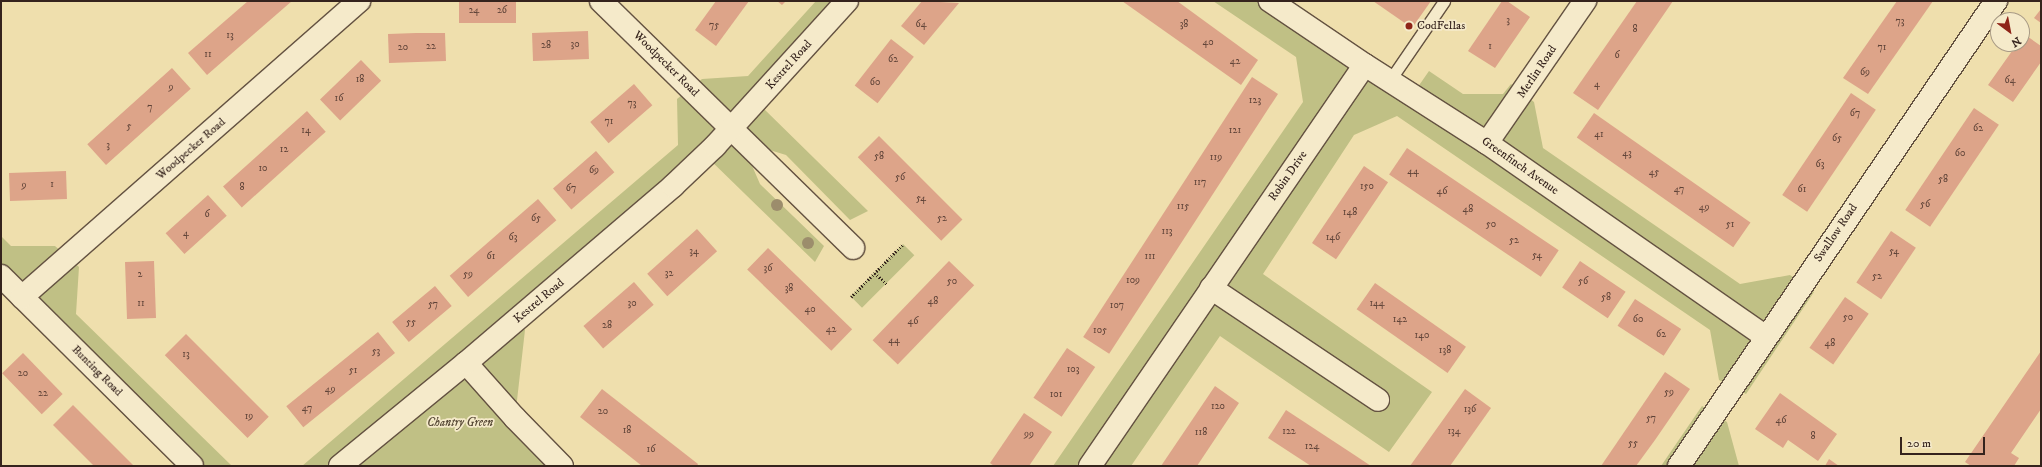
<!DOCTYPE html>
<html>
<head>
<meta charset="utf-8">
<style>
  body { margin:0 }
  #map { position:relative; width:2042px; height:467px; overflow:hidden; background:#efdfad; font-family:"IM FELL DW Pica",serif }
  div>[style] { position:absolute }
  .green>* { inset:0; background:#c0c085; transform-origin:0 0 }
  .building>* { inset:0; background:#dda489; transform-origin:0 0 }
  .path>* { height:2.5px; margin-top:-1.25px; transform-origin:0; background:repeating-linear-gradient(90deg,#35231d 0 1px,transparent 0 3px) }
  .roads { filter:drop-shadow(1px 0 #645241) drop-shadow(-1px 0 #645241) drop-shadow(0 1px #645241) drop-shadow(0 -1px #645241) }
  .lane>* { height:11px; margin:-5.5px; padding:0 5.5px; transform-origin:5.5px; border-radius:5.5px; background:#f5eaca }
  .street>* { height:22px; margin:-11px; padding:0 11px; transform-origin:11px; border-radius:11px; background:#f5eaca }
  .secondary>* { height:22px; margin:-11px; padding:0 11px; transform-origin:11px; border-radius:11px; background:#f5eaca }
  .trees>* { width:12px; height:12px; margin:-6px; border-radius:50%; background:#9c8d6c }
  .dots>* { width:11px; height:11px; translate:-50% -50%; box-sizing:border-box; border:2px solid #f5eaca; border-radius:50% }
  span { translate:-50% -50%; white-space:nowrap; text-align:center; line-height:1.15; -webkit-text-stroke:3.5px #f5eaca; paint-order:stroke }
  .number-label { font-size:10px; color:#5f4338 }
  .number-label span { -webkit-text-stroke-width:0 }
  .poi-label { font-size:12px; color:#35231d }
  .left { translate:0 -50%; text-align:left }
  .street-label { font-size:12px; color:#35231d }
  .park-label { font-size:12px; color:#584a37; font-style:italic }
  .frame { position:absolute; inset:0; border:2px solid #35231d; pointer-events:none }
  .north { position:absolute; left:1990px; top:12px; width:40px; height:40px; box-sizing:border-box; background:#f5eaca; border:1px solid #a89a85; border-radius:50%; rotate:148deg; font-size:11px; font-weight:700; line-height:16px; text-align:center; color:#35231d }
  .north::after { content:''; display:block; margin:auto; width:14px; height:18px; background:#8f2418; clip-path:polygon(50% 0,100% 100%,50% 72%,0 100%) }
  .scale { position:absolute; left:1900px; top:437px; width:85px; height:18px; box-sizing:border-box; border:2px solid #35231d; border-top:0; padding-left:5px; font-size:12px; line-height:14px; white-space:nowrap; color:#35231d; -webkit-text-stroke:3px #f5eaca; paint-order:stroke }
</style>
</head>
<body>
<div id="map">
  <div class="green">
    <div style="clip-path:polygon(816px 1px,847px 1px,756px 101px,868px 211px,850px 220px,786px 155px,763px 148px,750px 161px,760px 184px,824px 246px,815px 262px,705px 155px,517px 319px,525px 330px,515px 418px,562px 466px,302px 466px,678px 145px,677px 99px,702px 79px,748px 76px)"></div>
    <div style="clip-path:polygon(1213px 1px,1270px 1px,1413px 94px,1429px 71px,1463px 94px,1503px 94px,1511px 84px,1534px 102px,1543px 148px,1740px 284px,1790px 275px,1814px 292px,1746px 394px,1719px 380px,1710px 330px,1397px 116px,1354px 135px,1263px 274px,1432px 392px,1389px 452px,1220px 336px,1131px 466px,1053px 466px,1303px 102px,1296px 57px)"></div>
    <div style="clip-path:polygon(1px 236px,11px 246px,55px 246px,79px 267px,76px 314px,232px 466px,192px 466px,1px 276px)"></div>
    <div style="left:903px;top:244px;width:16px;height:74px;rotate:45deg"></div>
    <div style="clip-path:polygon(1702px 406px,1727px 422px,1739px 466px,1661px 466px)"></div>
  </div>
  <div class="building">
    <div style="clip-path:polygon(248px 1px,292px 1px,207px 75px,188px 53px)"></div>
    <div style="left:459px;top:1px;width:57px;height:22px"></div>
    <div style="clip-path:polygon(716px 1px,749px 1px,716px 46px,695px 30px)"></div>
    <div style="clip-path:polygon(777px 1px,786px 1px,782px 5px)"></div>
    <div style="clip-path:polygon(922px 1px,959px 3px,924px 45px,901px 26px)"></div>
    <div style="clip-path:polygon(1122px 1px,1177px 1px,1258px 60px,1241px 85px)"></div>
    <div style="clip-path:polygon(1373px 1px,1431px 1px,1412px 28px)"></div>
    <div style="clip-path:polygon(1502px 1px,1507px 1px,1530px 17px,1495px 68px,1468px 51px)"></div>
    <div style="clip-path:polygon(1637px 1px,1673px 1px,1598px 110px,1573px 93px)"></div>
    <div style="clip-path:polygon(1897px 1px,1933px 1px,1868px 94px,1843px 78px)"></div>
    <div style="clip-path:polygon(2041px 9px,2041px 23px,2034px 18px)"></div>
    <div style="left:588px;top:31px;width:28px;height:56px;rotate:88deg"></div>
    <div style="clip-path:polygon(416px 33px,445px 33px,446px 61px,389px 63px,388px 34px)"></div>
    <div style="clip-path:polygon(2024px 34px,2041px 46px,2041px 62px,2013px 102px,1988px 85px,2017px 44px,2022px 44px)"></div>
    <div style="left:891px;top:39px;width:29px;height:59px;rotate:38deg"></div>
    <div style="left:361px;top:60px;width:29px;height:57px;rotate:46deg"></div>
    <div style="left:172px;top:68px;width:28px;height:114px;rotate:48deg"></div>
    <div style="left:1252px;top:77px;width:31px;height:310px;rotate:33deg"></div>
    <div style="left:634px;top:84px;width:28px;height:58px;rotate:49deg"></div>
    <div style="left:1851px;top:93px;width:30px;height:123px;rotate:34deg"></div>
    <div style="left:1974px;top:108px;width:30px;height:123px;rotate:34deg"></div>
    <div style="left:307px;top:111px;width:28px;height:113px;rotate:48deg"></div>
    <div style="left:1594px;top:113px;width:191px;height:30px;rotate:35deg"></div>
    <div style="left:879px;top:136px;width:118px;height:30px;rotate:45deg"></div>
    <div style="left:1407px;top:148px;width:183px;height:32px;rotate:34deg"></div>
    <div style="left:596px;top:151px;width:28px;height:57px;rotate:49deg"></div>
    <div style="left:1364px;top:166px;width:29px;height:93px;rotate:34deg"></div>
    <div style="left:66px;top:171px;width:28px;height:57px;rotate:88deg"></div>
    <div style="left:208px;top:195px;width:28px;height:57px;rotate:48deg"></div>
    <div style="left:538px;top:199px;width:28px;height:117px;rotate:49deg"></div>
    <div style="left:697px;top:229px;width:30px;height:67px;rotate:48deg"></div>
    <div style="left:1891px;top:231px;width:30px;height:62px;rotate:34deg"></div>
    <div style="left:768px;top:248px;width:117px;height:30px;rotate:44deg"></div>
    <div style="left:154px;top:261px;width:57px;height:29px;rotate:88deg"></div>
    <div style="left:949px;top:261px;width:35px;height:110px;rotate:44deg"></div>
    <div style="left:1580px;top:261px;width:55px;height:32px;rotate:34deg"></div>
    <div style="left:634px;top:282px;width:30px;height:67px;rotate:49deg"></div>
    <div style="left:1375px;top:283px;width:111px;height:32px;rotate:35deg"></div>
    <div style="left:435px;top:286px;width:26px;height:56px;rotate:50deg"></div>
    <div style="left:1845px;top:297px;width:29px;height:62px;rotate:35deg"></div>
    <div style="left:1635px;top:299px;width:55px;height:32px;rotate:33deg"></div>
    <div style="left:378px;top:332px;width:27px;height:118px;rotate:51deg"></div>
    <div style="left:186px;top:334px;width:117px;height:30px;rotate:45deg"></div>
    <div style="left:1067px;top:348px;width:34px;height:60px;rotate:34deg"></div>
    <div style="clip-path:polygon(2041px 351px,2041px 409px,2011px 453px,2019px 458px,2014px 466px,1971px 466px,1965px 462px)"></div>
    <div style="left:23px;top:353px;width:57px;height:29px;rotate:46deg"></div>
    <div style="clip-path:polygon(1665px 372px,1690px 389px,1655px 440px,1636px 466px,1601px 466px)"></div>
    <div style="clip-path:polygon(1215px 386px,1239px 403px,1197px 466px,1161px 466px)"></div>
    <div style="clip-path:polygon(602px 389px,698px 464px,697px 466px,642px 466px,580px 417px)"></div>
    <div style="clip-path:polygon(1465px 389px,1491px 408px,1450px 466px,1410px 466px)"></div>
    <div style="clip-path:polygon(1780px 393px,1837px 434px,1818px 461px,1788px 440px,1783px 448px,1755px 429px)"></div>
    <div style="clip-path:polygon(73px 405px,134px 466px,94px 466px,53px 425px)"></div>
    <div style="clip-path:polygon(1286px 410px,1356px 456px,1371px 466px,1311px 466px,1291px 453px,1268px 438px)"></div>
    <div style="clip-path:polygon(1024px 413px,1052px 432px,1029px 466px,994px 466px,990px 463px)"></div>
    <div style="clip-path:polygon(1829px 459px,1839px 466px,1825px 466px)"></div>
  </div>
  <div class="path">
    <div style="left:875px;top:273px;width:16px;rotate:43deg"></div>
    <div style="left:851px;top:297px;width:74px;rotate:-45.5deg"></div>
  </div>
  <div class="roads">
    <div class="lane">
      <div style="left:1390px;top:80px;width:96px;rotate:-55.6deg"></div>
    </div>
    <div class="street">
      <div style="left:601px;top:1px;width:353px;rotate:44.4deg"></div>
      <div style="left:1365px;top:65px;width:145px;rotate:32.6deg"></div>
      <div style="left:1487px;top:143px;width:338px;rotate:34.8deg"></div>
      <div style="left:1487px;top:143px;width:173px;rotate:-55.4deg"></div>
      <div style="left:1px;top:276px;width:269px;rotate:44.8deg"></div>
      <div style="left:1211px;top:288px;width:201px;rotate:33.8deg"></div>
      <div style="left:22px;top:297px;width:449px;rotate:-41.3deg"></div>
      <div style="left:466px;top:363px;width:74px;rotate:48.3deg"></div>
      <div style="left:515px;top:418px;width:67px;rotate:45.6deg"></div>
      <div style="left:340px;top:466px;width:163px;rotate:-39.3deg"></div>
      <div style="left:466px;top:363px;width:272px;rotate:-40.5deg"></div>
      <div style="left:673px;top:186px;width:58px;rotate:-43.6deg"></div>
      <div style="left:715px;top:146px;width:196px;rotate:-47.7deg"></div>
      <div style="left:1679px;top:466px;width:563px;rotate:-55.72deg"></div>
    </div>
    <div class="secondary">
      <div style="left:1090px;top:466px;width:486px;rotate:-55.6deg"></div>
      <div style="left:1365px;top:65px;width:115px;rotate:-146deg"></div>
    </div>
  </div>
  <div class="trees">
    <div style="left:777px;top:205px"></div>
    <div style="left:808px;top:243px"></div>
  </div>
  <div class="dots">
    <div style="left:1409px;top:26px;background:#8f2418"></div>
  </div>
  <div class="number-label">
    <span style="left:474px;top:11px">24</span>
    <span style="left:502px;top:11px">26</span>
    <span style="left:1508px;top:21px">3</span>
    <span style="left:1900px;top:22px">73</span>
    <span style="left:921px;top:25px">64</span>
    <span style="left:1184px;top:25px">38</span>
    <span style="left:714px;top:26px">75</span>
    <span style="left:1635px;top:30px">8</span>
    <span style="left:230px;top:36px">13</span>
    <span style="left:1208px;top:43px">40</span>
    <span style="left:575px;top:45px">30</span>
    <span style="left:546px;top:46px">28</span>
    <span style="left:431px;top:47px">22</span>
    <span style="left:1490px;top:47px">1</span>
    <span style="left:403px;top:48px">20</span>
    <span style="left:1882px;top:48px">71</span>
    <span style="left:208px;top:55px">11</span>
    <span style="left:1617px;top:56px">6</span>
    <span style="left:893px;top:60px">62</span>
    <span style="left:1235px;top:62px">42</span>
    <span style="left:1865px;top:73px">69</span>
    <span style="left:360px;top:80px">18</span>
    <span style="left:2010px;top:81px">64</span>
    <span style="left:875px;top:83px">60</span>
    <span style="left:1597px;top:85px">4</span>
    <span style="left:171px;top:88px">9</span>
    <span style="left:339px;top:99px">16</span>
    <span style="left:1255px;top:101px">123</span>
    <span style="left:632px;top:104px">73</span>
    <span style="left:150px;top:108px">7</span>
    <span style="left:1855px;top:114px">67</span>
    <span style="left:609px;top:122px">71</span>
    <span style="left:129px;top:127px">5</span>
    <span style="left:1978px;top:129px">62</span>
    <span style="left:306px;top:131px">14</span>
    <span style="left:1235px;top:131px">121</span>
    <span style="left:1599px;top:135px">41</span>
    <span style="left:1837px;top:139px">65</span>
    <span style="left:108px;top:146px">3</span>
    <span style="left:284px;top:150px">12</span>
    <span style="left:1627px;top:154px">43</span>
    <span style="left:1960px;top:154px">60</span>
    <span style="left:879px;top:157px">58</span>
    <span style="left:1216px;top:158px">119</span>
    <span style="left:1820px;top:165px">63</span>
    <span style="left:263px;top:169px">10</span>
    <span style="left:594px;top:171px">69</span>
    <span style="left:1413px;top:172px">44</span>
    <span style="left:1654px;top:173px">45</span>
    <span style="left:900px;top:178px">56</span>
    <span style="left:1943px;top:180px">58</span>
    <span style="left:1200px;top:183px">117</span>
    <span style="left:52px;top:185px">1</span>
    <span style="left:24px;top:186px">9</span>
    <span style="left:1367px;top:187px">150</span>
    <span style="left:242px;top:188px">8</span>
    <span style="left:571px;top:189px">67</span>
    <span style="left:1679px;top:190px">47</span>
    <span style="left:1802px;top:190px">61</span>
    <span style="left:1442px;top:192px">46</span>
    <span style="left:921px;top:199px">54</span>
    <span style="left:1925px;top:205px">56</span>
    <span style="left:1183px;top:207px">115</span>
    <span style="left:1704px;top:208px">49</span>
    <span style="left:1468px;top:210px">48</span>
    <span style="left:1350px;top:213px">148</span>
    <span style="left:207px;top:215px">6</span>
    <span style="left:536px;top:219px">65</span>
    <span style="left:942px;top:219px">52</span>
    <span style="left:1491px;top:225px">50</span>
    <span style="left:1730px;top:225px">51</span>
    <span style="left:1167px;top:232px">113</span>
    <span style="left:186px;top:234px">4</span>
    <span style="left:513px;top:238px">63</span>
    <span style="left:1333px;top:238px">146</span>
    <span style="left:1514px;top:241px">52</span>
    <span style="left:694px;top:252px">34</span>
    <span style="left:1894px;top:252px">54</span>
    <span style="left:1537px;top:256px">54</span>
    <span style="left:491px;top:257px">61</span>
    <span style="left:1150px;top:257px">111</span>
    <span style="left:768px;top:269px">36</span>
    <span style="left:669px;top:274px">32</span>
    <span style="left:140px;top:275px">2</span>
    <span style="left:468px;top:275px">59</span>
    <span style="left:1877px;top:277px">52</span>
    <span style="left:1133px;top:281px">109</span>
    <span style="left:952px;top:282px">50</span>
    <span style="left:1583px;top:282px">56</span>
    <span style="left:789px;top:289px">38</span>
    <span style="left:1606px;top:298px">58</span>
    <span style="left:933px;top:302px">48</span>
    <span style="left:141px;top:304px">11</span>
    <span style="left:632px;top:304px">30</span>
    <span style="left:1377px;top:304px">144</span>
    <span style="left:433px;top:305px">57</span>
    <span style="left:1117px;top:306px">107</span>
    <span style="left:810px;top:310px">40</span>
    <span style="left:1848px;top:318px">50</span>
    <span style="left:1400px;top:320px">142</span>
    <span style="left:1638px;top:320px">60</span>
    <span style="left:913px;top:322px">46</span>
    <span style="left:411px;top:323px">55</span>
    <span style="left:607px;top:326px">28</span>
    <span style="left:831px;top:330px">42</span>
    <span style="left:1100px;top:331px">105</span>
    <span style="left:1661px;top:335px">62</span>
    <span style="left:1422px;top:336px">140</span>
    <span style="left:894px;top:341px">44</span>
    <span style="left:1830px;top:344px">48</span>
    <span style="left:1445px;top:351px">138</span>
    <span style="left:376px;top:352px">53</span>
    <span style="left:186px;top:355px">13</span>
    <span style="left:1073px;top:370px">103</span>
    <span style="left:353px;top:371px">51</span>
    <span style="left:23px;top:374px">20</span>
    <span style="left:330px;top:390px">49</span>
    <span style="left:1669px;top:393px">59</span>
    <span style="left:43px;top:394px">22</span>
    <span style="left:1056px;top:395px">101</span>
    <span style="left:1218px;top:407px">120</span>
    <span style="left:307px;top:409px">47</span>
    <span style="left:1470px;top:410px">136</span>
    <span style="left:603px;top:412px">20</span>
    <span style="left:249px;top:417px">19</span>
    <span style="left:1651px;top:419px">57</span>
    <span style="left:1781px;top:421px">46</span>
    <span style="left:627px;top:431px">18</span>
    <span style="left:1289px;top:432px">122</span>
    <span style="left:1454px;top:432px">134</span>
    <span style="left:1201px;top:433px">118</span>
    <span style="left:1029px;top:435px">99</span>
    <span style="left:1813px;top:437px">8</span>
    <span style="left:1633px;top:444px">55</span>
    <span style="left:1312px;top:447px">124</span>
    <span style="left:651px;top:450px">16</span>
  </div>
  <div class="poi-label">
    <span class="left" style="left:1417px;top:26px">CodFellas</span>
  </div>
  <div class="street-label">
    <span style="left:666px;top:64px;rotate:45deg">Woodpecker Road</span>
    <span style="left:789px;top:65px;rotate:-48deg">Kestrel Road</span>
    <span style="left:1537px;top:72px;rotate:-56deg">Merlin Road</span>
    <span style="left:191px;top:149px;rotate:-41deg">Woodpecker Road</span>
    <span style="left:1520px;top:166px;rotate:35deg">Greenfinch Avenue</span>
    <span style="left:1288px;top:176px;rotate:-55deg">Robin Drive</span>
    <span style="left:1836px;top:233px;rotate:-56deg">Swallow Road</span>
    <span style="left:539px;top:301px;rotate:-40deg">Kestrel Road</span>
    <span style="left:97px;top:371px;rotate:45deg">Bunting Road</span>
  </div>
  <div class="park-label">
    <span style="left:460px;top:423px">Chantry Green</span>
  </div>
  <div class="frame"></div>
  <div class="north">N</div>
  <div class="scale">20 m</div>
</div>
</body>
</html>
